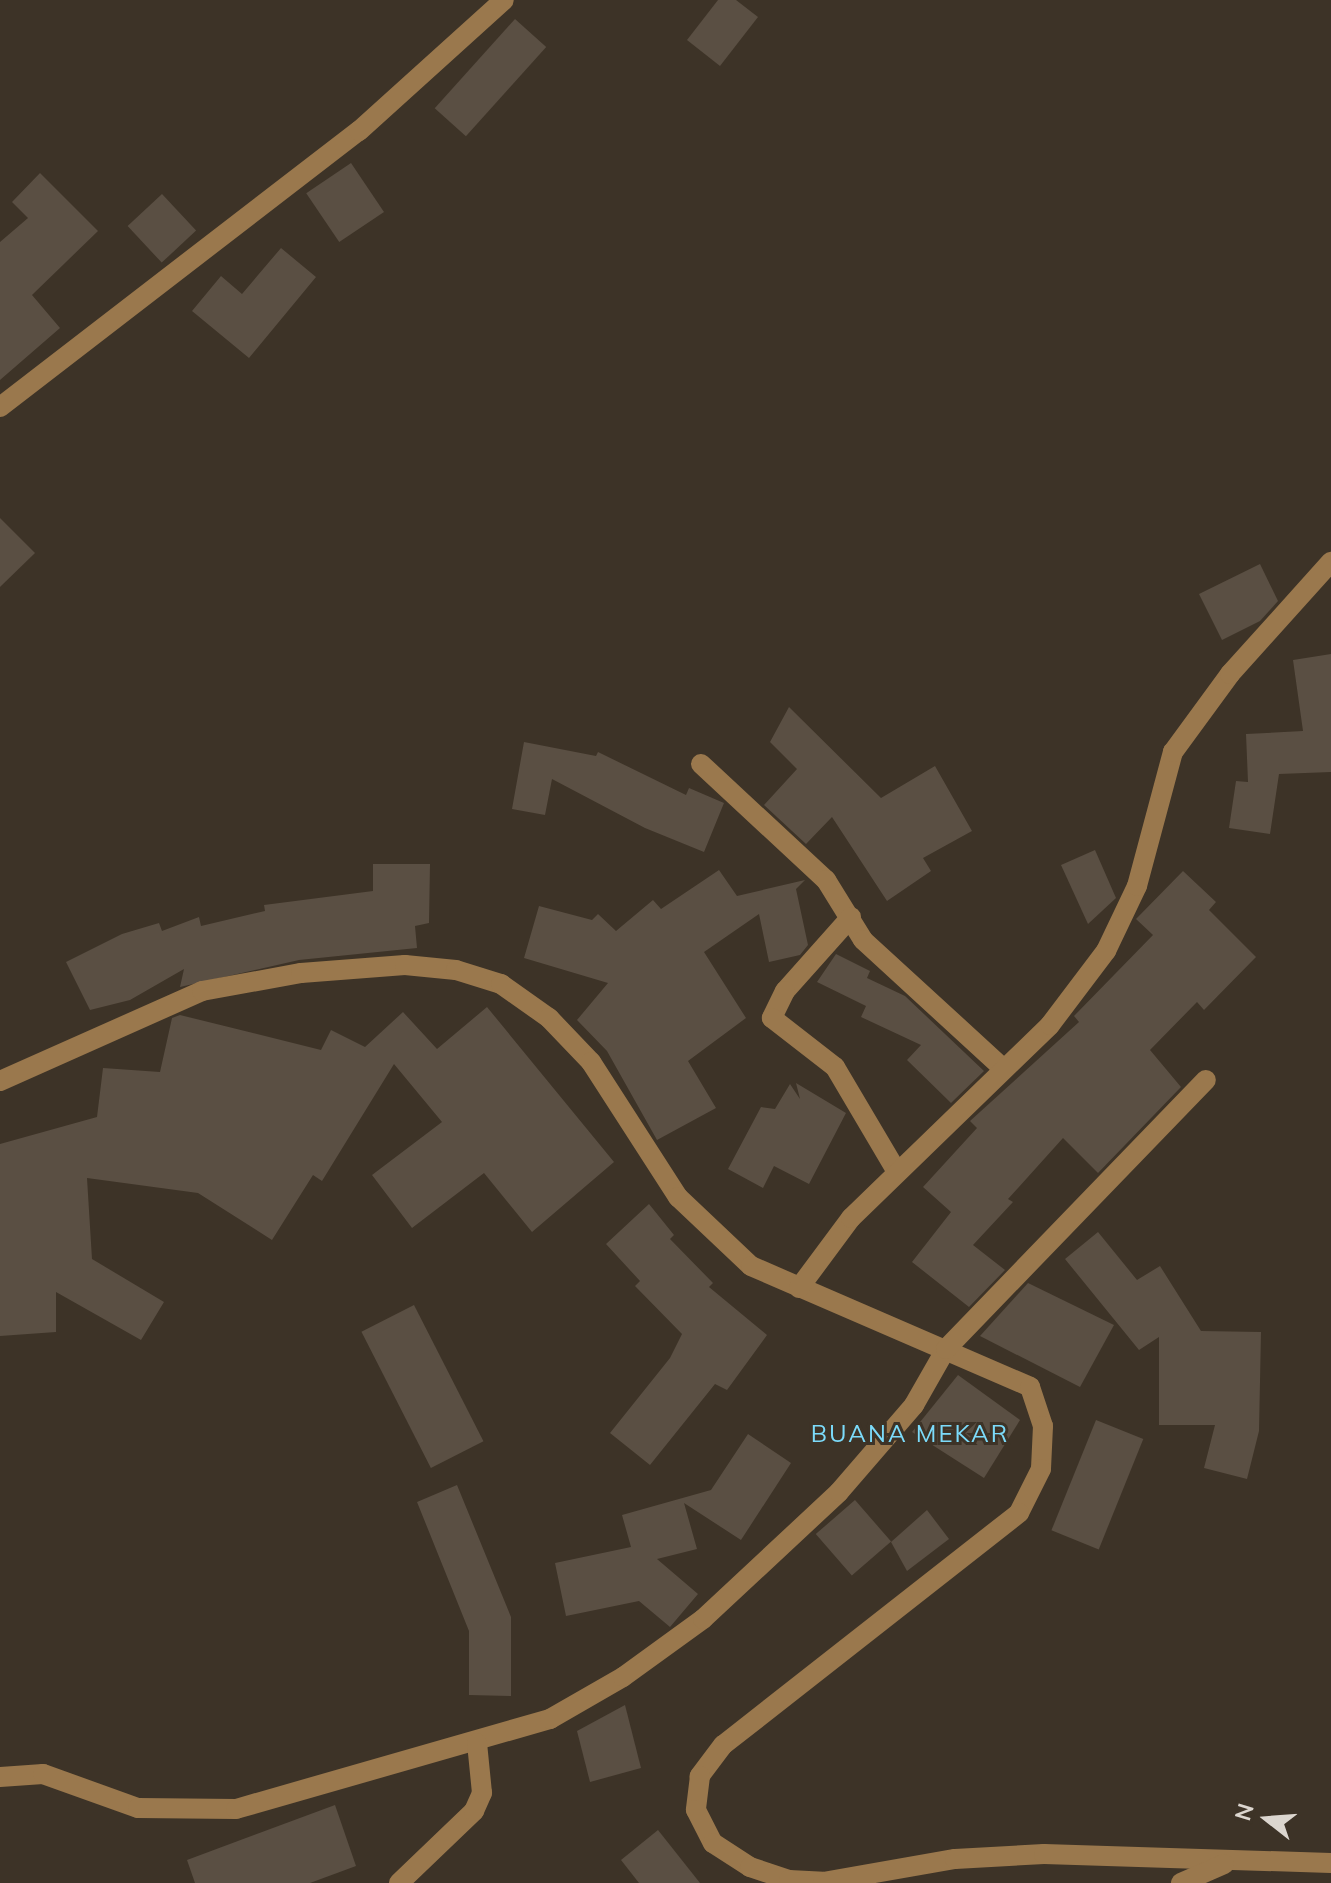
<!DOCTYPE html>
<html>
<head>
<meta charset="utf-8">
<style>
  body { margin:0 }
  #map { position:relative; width:1331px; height:1883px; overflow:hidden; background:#3d3327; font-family:Mulish,sans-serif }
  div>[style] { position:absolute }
  .building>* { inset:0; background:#5a4f43; transform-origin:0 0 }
  .minor>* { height:20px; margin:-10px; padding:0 10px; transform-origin:10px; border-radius:10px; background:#9a784d }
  span { translate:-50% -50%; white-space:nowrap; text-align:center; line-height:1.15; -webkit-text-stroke:6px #3d3327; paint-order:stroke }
  .quarter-label { font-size:24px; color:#7cdbfa; letter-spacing:2px }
  .north { position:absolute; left:1227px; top:1779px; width:80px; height:80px; -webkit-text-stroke:6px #3d3327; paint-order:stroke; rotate:287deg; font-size:22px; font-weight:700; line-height:32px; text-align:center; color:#dcd6cf }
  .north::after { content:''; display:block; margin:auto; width:28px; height:36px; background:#dcd6cf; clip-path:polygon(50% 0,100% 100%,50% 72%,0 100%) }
</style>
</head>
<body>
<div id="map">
  <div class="building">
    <div style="clip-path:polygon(718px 0,736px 0,758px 17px,720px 66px,687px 40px)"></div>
    <div style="left:515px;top:19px;width:42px;height:120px;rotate:42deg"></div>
    <div style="left:351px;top:163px;width:59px;height:54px;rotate:56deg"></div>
    <div style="clip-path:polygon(40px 173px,98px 231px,32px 295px,60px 328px,0 380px,0 242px,28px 218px,12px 202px)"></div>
    <div style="left:162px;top:194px;width:50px;height:47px;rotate:47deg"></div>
    <div style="clip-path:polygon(281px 248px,316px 277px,249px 358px,192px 311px,221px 276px,242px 294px)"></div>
    <div style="clip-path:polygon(0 518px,35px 553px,0 587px)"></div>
    <div style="clip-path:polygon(1260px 564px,1278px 601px,1260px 621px,1222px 640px,1199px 594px)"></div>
    <div style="clip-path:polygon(1331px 654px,1331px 772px,1279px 774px,1270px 834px,1229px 828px,1236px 781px,1248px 782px,1246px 734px,1303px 731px,1293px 660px)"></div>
    <div style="clip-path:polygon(789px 707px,881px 798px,935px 766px,972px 831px,923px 858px,931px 871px,887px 901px,832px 817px,806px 844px,764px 805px,797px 769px,770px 742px)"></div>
    <div style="clip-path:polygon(524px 742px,596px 756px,598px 752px,686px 795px,689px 788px,724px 803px,704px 852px,645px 828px,552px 779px,545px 815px,512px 809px)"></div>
    <div style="clip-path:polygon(1095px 850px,1116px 898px,1088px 924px,1061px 865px)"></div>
    <div style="clip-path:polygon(373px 864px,430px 864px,429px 923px,415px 926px,417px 948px,299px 960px,180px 987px,184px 969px,130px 1000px,90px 1010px,66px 962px,122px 934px,159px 923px,162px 931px,199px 917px,201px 926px,265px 911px,264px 905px,373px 891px)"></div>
    <div style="clip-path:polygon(719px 870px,737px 896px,805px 880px,796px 889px,808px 945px,800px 955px,769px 962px,759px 914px,704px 952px,746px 1018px,688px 1061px,716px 1108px,657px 1140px,607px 1051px,577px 1020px,608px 983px,524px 958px,539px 906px,592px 920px,598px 914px,616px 931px,653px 900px,661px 909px)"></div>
    <div style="clip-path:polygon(1183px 871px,1216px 902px,1209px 910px,1256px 957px,1204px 1010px,1197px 1002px,1150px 1050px,1181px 1087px,1098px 1173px,1063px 1138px,1008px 1199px,1013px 1202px,973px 1245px,1005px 1270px,969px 1307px,912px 1262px,951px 1212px,923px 1187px,977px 1128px,970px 1121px,1079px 1022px,1074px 1016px,1153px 935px,1136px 919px)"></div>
    <div style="clip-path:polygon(836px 954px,870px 971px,867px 978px,905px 996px,984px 1071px,951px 1103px,907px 1060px,921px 1045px,861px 1017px,866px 1006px,817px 982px)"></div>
    <div style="clip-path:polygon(487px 1007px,614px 1162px,532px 1232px,484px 1173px,412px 1228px,372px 1175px,442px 1122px,394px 1064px,322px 1181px,313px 1175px,272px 1240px,198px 1193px,87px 1178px,92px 1259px,164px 1302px,141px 1340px,56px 1292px,56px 1332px,0 1336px,0 1144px,97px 1117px,103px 1068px,160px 1072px,172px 1018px,180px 1015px,321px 1050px,331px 1030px,365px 1047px,403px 1012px,437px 1049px)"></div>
    <div style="clip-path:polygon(796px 1083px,846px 1113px,809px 1184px,774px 1166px,763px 1188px,728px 1169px,761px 1107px,775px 1109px,790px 1084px,800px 1099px)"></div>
    <div style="clip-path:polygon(649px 1204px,674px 1235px,670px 1239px,713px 1283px,709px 1287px,767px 1335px,727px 1390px,715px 1384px,650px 1465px,610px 1433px,670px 1358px,682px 1334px,635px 1286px,640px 1281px,606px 1244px)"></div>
    <div style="clip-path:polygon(1098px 1232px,1137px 1280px,1160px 1266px,1201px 1331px,1261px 1332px,1259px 1431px,1247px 1479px,1204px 1468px,1215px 1425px,1159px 1425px,1159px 1337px,1139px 1350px,1065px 1259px)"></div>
    <div style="clip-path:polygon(1028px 1283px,1114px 1325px,1080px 1387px,980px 1336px)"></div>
    <div style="left:414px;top:1305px;width:153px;height:59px;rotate:63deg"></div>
    <div style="clip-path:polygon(958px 1375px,1020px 1420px,984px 1478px,912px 1432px)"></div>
    <div style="left:1096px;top:1420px;width:51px;height:119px;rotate:22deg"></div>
    <div style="clip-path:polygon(748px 1434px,791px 1463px,741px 1540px,684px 1503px,697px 1549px,657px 1559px,698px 1594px,670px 1627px,639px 1601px,566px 1616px,555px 1563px,631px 1547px,622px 1515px,711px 1490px)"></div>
    <div style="clip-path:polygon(457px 1485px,511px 1617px,511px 1696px,469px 1695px,469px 1631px,417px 1502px)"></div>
    <div style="left:855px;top:1500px;width:55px;height:52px;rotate:49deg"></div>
    <div style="clip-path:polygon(927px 1510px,949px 1539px,907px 1571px,891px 1542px)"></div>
    <div style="clip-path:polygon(625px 1705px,641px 1768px,590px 1782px,577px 1731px)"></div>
    <div style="clip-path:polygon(335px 1805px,356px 1866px,310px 1883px,195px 1883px,187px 1860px)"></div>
    <div style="clip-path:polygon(658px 1830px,700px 1883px,639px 1883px,621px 1860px)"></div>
  </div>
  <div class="minor">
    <div style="left:0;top:407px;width:453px;rotate:-37.6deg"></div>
    <div style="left:359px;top:131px;width:195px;rotate:-42.1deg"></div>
    <div style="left:701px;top:764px;width:171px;rotate:42.9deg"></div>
    <div style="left:826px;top:880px;width:70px;rotate:58.3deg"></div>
    <div style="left:863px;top:940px;width:191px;rotate:42.5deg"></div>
    <div style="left:851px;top:917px;width:99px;rotate:131.7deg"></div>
    <div style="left:785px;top:991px;width:30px;rotate:116deg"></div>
    <div style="left:772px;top:1018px;width:80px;rotate:37.9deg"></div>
    <div style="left:835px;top:1067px;width:120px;rotate:59.4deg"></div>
    <div style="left:0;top:1081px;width:221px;rotate:-24deg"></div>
    <div style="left:202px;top:991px;width:101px;rotate:-10.3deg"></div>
    <div style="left:301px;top:973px;width:104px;rotate:-4.4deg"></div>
    <div style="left:405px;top:965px;width:51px;rotate:5.6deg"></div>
    <div style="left:456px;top:970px;width:47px;rotate:17.3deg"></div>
    <div style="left:501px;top:984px;width:59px;rotate:35.3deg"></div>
    <div style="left:549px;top:1018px;width:61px;rotate:46.3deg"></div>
    <div style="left:591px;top:1062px;width:161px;rotate:57.2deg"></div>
    <div style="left:678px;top:1197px;width:100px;rotate:43.4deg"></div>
    <div style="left:751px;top:1266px;width:304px;rotate:23.4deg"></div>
    <div style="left:1030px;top:1387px;width:41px;rotate:71.6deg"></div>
    <div style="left:1043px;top:1426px;width:43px;rotate:92.7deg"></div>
    <div style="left:1041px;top:1469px;width:49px;rotate:116.6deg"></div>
    <div style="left:1019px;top:1513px;width:376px;rotate:141.9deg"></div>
    <div style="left:723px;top:1745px;width:39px;rotate:127deg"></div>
    <div style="left:700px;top:1776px;width:34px;rotate:97deg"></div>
    <div style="left:696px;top:1810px;width:37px;rotate:63deg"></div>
    <div style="left:713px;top:1843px;width:44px;rotate:33deg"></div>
    <div style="left:750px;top:1867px;width:41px;rotate:18.4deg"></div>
    <div style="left:789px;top:1880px;width:34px;rotate:3deg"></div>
    <div style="left:823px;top:1882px;width:134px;rotate:-9.9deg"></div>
    <div style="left:955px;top:1859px;width:89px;rotate:-3.2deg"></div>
    <div style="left:1044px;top:1854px;width:287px;rotate:1.8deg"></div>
    <div style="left:799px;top:1288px;width:87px;rotate:-53.4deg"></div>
    <div style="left:851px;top:1218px;width:277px;rotate:-44.1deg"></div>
    <div style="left:1050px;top:1025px;width:93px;rotate:-52.9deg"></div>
    <div style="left:1106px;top:951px;width:72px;rotate:-64.5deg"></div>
    <div style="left:1137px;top:886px;width:139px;rotate:-75deg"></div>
    <div style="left:1173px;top:752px;width:97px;rotate:-53.8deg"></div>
    <div style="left:1230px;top:674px;width:151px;rotate:-48deg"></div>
    <div style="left:0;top:1777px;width:43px;rotate:-4deg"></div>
    <div style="left:43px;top:1774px;width:101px;rotate:19.7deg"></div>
    <div style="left:138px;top:1808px;width:98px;rotate:0.6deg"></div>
    <div style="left:236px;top:1809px;width:327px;rotate:-16deg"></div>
    <div style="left:550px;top:1719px;width:84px;rotate:-29.9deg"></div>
    <div style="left:623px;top:1677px;width:99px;rotate:-35.9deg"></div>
    <div style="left:703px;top:1619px;width:186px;rotate:-43deg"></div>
    <div style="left:839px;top:1492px;width:115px;rotate:-49.2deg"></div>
    <div style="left:914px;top:1405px;width:64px;rotate:-60.3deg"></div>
    <div style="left:946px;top:1349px;width:374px;rotate:-46deg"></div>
    <div style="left:399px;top:1883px;width:104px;rotate:-43.8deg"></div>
    <div style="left:474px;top:1811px;width:20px;rotate:-66deg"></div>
    <div style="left:482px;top:1793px;width:50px;rotate:-95.7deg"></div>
    <div style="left:1181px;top:1883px;width:47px;rotate:-23.8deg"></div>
  </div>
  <div class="quarter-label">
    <span style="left:910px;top:1434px">BUANA MEKAR</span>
  </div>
  <div class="north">N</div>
</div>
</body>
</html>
